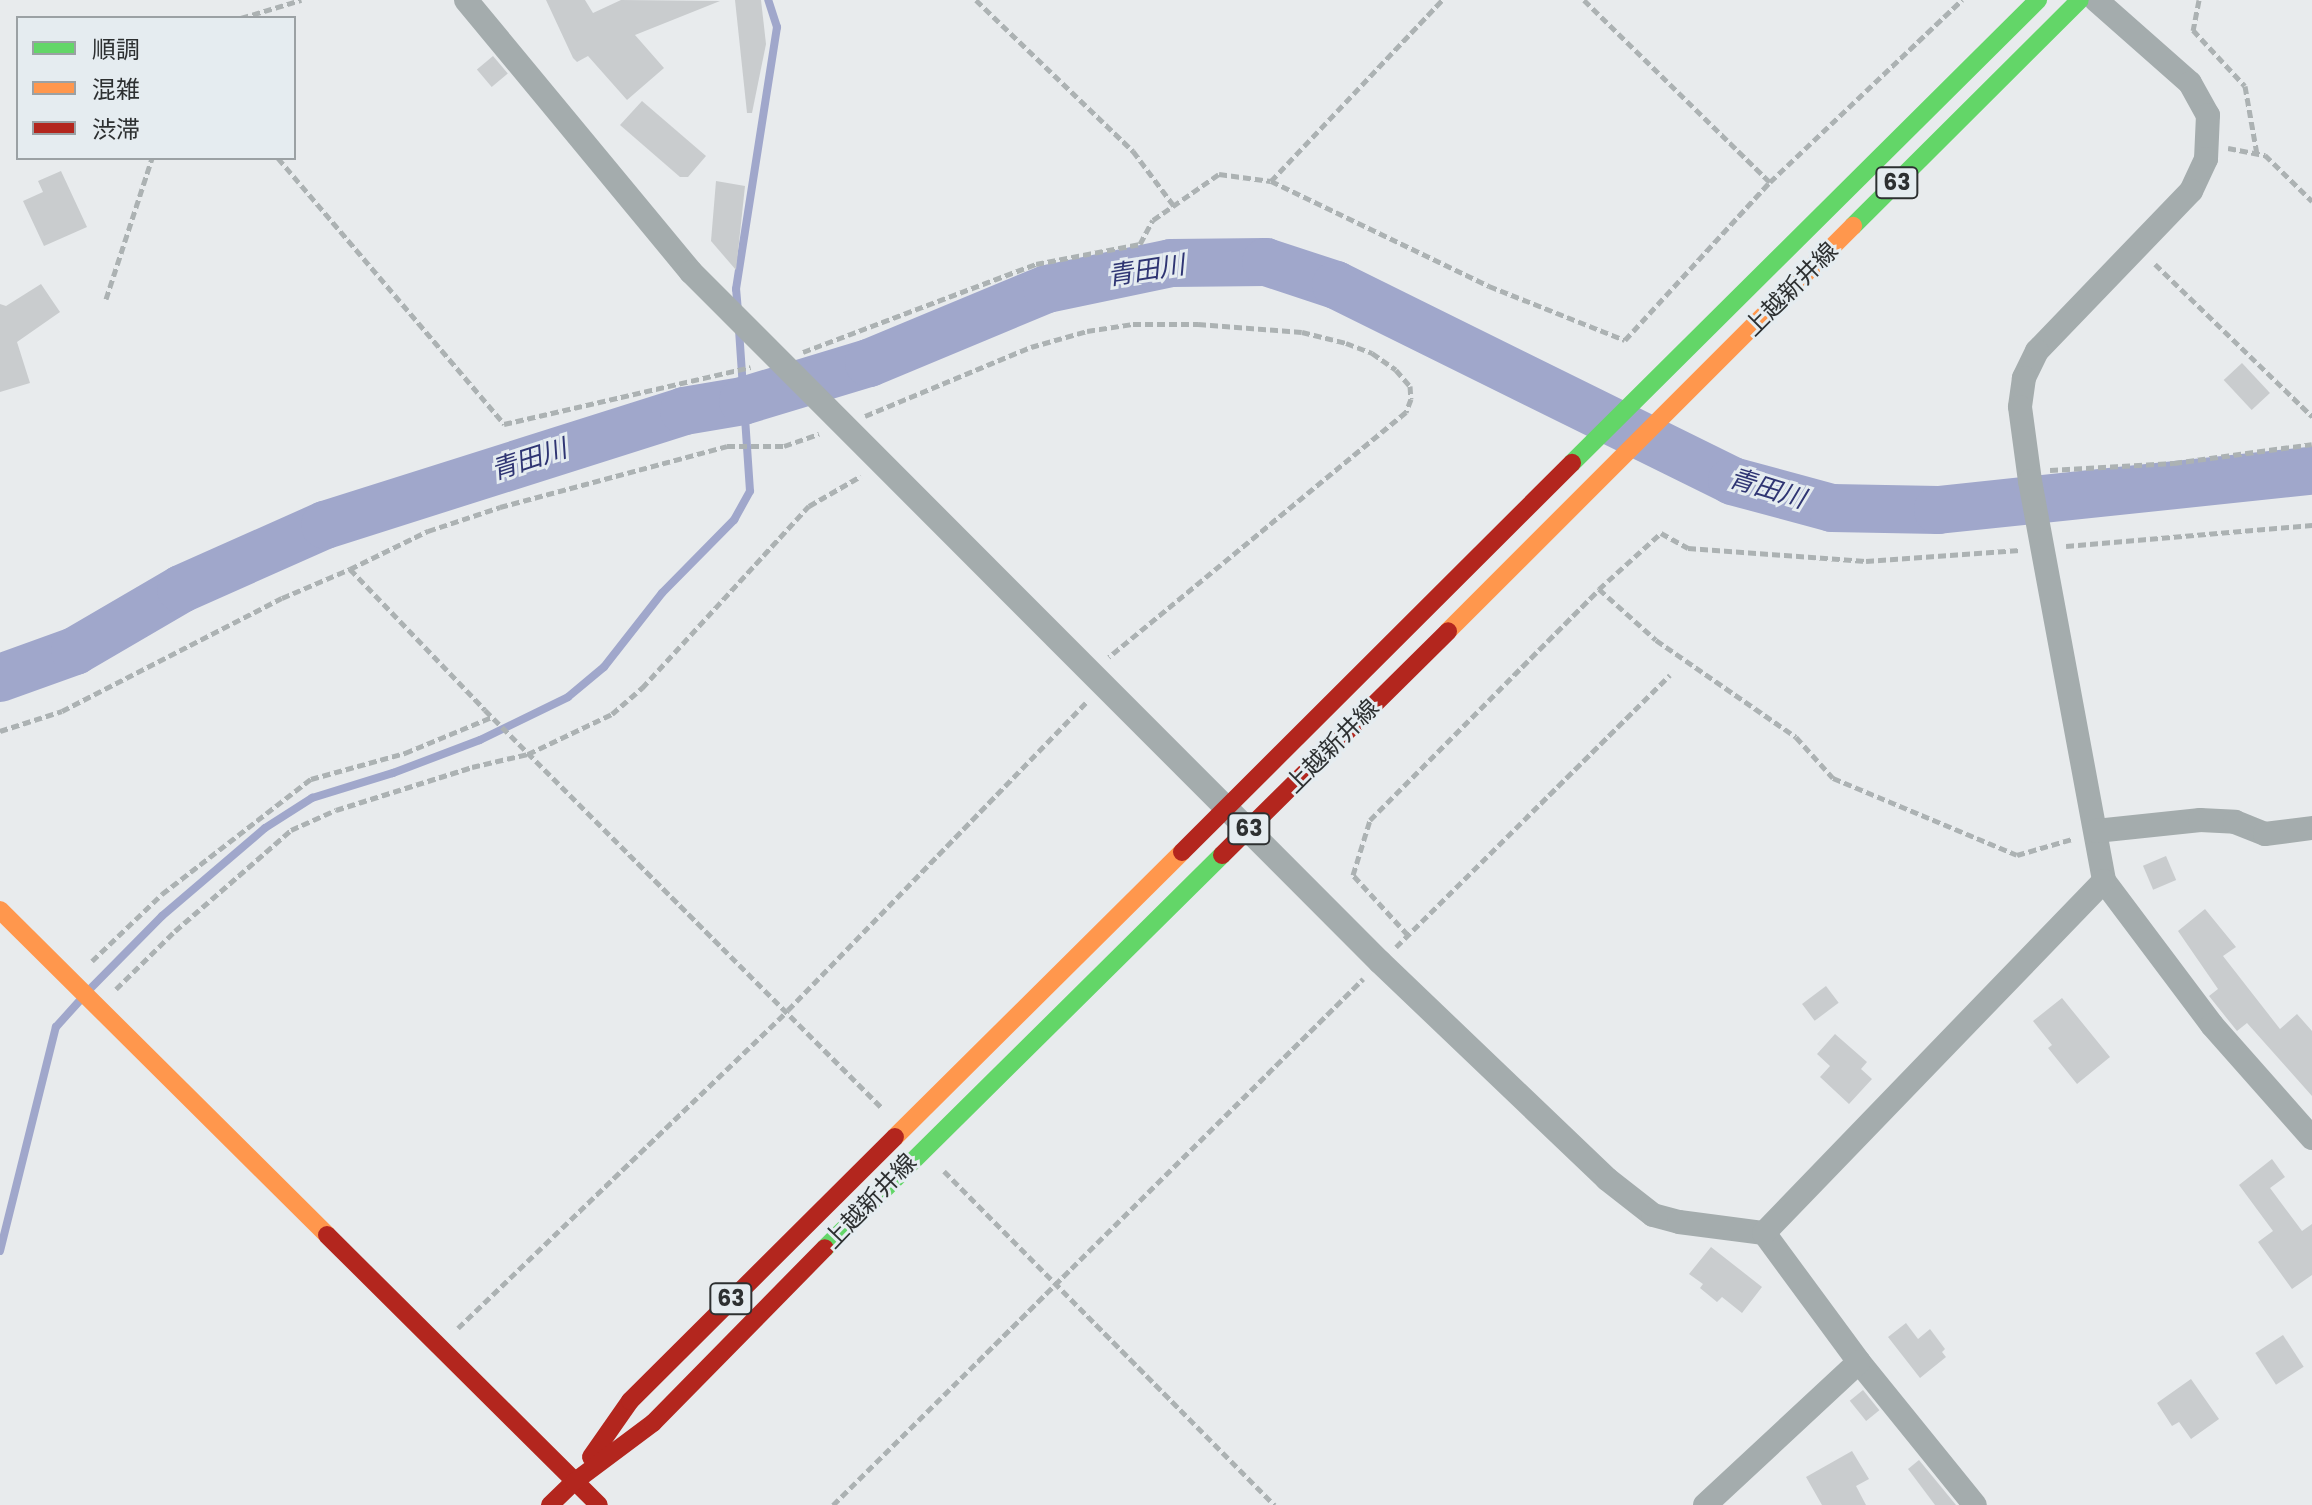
<!DOCTYPE html>
<html>
<head>
<meta charset="utf-8">
<style>
  body { margin:0 }
  #map { position:relative; width:2312px; height:1505px; overflow:hidden; background:#e8ebed; font-family:Poppins,"Noto Sans JP",sans-serif }
  div>[style] { position:absolute }
  .stream>* { height:8px; margin:-4px; padding:0 4px; transform-origin:4px; border-radius:4px; background:#a0a7cb }
  .river>* { height:48px; margin:-24px; padding:0 24px; transform-origin:24px; border-radius:24px; background:#a0a7cb }
  .building>* { inset:0; background:#c9ccce; transform-origin:0 0 }
  .path>* { height:5px; margin-top:-2.5px; transform-origin:0; background:repeating-linear-gradient(90deg,#acb2b3 0 8px,transparent 0 12px) }
  .street>* { height:24px; margin:-12px; padding:0 12px; transform-origin:12px; border-radius:12px; background:#a4acad }
  .fast>* { height:18px; margin:-9px; padding:0 9px; transform-origin:9px; border-radius:9px; background:#63d668 }
  .slow>* { height:18px; margin:-9px; padding:0 9px; transform-origin:9px; border-radius:9px; background:#ff974d }
  .jam>* { height:18px; margin:-9px; padding:0 9px; transform-origin:9px; border-radius:9px; background:#b3261e }
  span { translate:-50% -50%; white-space:nowrap; text-align:center; line-height:1.15; -webkit-text-stroke:6px #e5ecf0; paint-order:stroke }
  .shield-label span { padding:2px 6px; background:#e5ecf0; border:2px solid; border-radius:6px; -webkit-text-stroke-width:0 }
  .shield-label { font-size:22px; color:#2d3031; font-weight:700 }
  .street-label { font-size:24px; color:#2d3031 }
  .water-label { font-size:26px; color:#2f3573; font-style:italic }
  .legend { position:absolute; left:16px; top:16px; width:280px; height:144px; box-sizing:border-box; background:#e5ecf0; border:2px solid #9ba1a4; margin:0; padding:10px 14px; list-style:none; font-size:24px; color:#2d3031 }
  .legend li { display:flex; align-items:center; gap:16px; height:40px }
  .legend b { width:40px; border:2px solid #9ba1a4 }
</style>
</head>
<body>
<div id="map">
  <div class="stream">
    <div style="left:738px;top:311px;width:22px;rotate:-95deg"></div>
    <div style="left:736px;top:289px;width:265px;rotate:-81.1deg"></div>
    <div style="left:777px;top:27px;width:28px;rotate:-108deg"></div>
    <div style="left:89px;top:990px;width:104px;rotate:-45.4deg"></div>
    <div style="left:162px;top:916px;width:135px;rotate:-40.5deg"></div>
    <div style="left:265px;top:828px;width:56px;rotate:-32.6deg"></div>
    <div style="left:312px;top:798px;width:85px;rotate:-17.2deg"></div>
    <div style="left:393px;top:773px;width:93px;rotate:-20.8deg"></div>
    <div style="left:480px;top:740px;width:98px;rotate:-26deg"></div>
    <div style="left:568px;top:697px;width:47px;rotate:-39.8deg"></div>
    <div style="left:604px;top:667px;width:94px;rotate:-51.9deg"></div>
    <div style="left:662px;top:593px;width:103px;rotate:-45.4deg"></div>
    <div style="left:734px;top:520px;width:33px;rotate:-61deg"></div>
    <div style="left:750px;top:491px;width:163px;rotate:-93.9deg"></div>
    <div style="left:0;top:1251px;width:231px;rotate:-76deg"></div>
    <div style="left:56px;top:1027px;width:36px;rotate:-48deg"></div>
  </div>
  <div class="river">
    <div style="left:0;top:678px;width:80px;rotate:-19.8deg"></div>
    <div style="left:75px;top:651px;width:123px;rotate:-30.3deg"></div>
    <div style="left:181px;top:589px;width:158px;rotate:-24deg"></div>
    <div style="left:325px;top:525px;width:377px;rotate:-17.6deg"></div>
    <div style="left:684px;top:411px;width:60px;rotate:-9.6deg"></div>
    <div style="left:743px;top:401px;width:132px;rotate:-16.8deg"></div>
    <div style="left:869px;top:363px;width:193px;rotate:-22.6deg"></div>
    <div style="left:1047px;top:289px;width:127px;rotate:-11.8deg"></div>
    <div style="left:1171px;top:263px;width:95px;rotate:-0.6deg"></div>
    <div style="left:1266px;top:262px;width:74px;rotate:18.2deg"></div>
    <div style="left:1336px;top:285px;width:442px;rotate:26.3deg"></div>
    <div style="left:1732px;top:481px;width:104px;rotate:15.1deg"></div>
    <div style="left:1832px;top:508px;width:106px;rotate:1.1deg"></div>
    <div style="left:1938px;top:510px;width:376px;rotate:-6deg"></div>
  </div>
  <div class="building">
    <div style="clip-path:polygon(546px 0,585px 0,593px 13px,621px 0,720px 1px,635px 35px,664px 68px,627px 100px,588px 56px,577px 62px,573px 58px)"></div>
    <div style="clip-path:polygon(735px 0,761px 0,766px 44px,752px 113px,747px 113px)"></div>
    <div style="left:493px;top:56px;width:23px;height:21px;rotate:50deg"></div>
    <div style="clip-path:polygon(642px 101px,706px 156px,688px 177px,680px 177px,620px 125px)"></div>
    <div style="clip-path:polygon(61px 171px,87px 227px,44px 246px,23px 201px,43px 192px,38px 181px)"></div>
    <div style="clip-path:polygon(716px 181px,745px 186px,736px 270px,711px 241px)"></div>
    <div style="clip-path:polygon(41px 284px,60px 312px,17px 342px,30px 383px,0 392px,0 304px,6px 306px)"></div>
    <div style="left:2242px;top:363px;width:41px;height:25px;rotate:47deg"></div>
    <div style="left:2166px;top:856px;width:26px;height:25px;rotate:67deg"></div>
    <div style="clip-path:polygon(2205px 909px,2236px 947px,2223px 956px,2280px 1029px,2297px 1014px,2312px 1031px,2312px 1096px,2247px 1023px,2237px 1031px,2209px 996px,2218px 989px,2178px 931px)"></div>
    <div style="left:1826px;top:986px;width:21px;height:30px;rotate:53deg"></div>
    <div style="clip-path:polygon(2062px 998px,2110px 1057px,2077px 1084px,2048px 1048px,2052px 1045px,2033px 1021px)"></div>
    <div style="clip-path:polygon(1835px 1034px,1867px 1062px,1861px 1069px,1872px 1079px,1849px 1104px,1820px 1077px,1830px 1066px,1817px 1054px)"></div>
    <div style="clip-path:polygon(2272px 1159px,2285px 1177px,2270px 1188px,2302px 1231px,2312px 1224px,2312px 1275px,2292px 1289px,2258px 1242px,2273px 1231px,2239px 1185px)"></div>
    <div style="clip-path:polygon(1711px 1247px,1762px 1287px,1742px 1313px,1722px 1297px,1717px 1302px,1700px 1288px,1703px 1284px,1689px 1274px)"></div>
    <div style="clip-path:polygon(1906px 1323px,1918px 1339px,1930px 1329px,1945px 1349px,1942px 1352px,1946px 1357px,1920px 1378px,1888px 1337px)"></div>
    <div style="left:2283px;top:1335px;width:38px;height:33px;rotate:57deg"></div>
    <div style="clip-path:polygon(2191px 1379px,2219px 1419px,2191px 1439px,2179px 1422px,2172px 1426px,2157px 1403px)"></div>
    <div style="left:1863px;top:1390px;width:26px;height:17px;rotate:51deg"></div>
    <div style="clip-path:polygon(1852px 1451px,1869px 1479px,1856px 1486px,1866px 1505px,1822px 1505px,1806px 1477px)"></div>
    <div style="clip-path:polygon(1919px 1460px,1956px 1505px,1935px 1505px,1908px 1469px)"></div>
  </div>
  <div class="path">
    <div style="left:976px;top:0;width:218px;rotate:43.9deg"></div>
    <div style="left:1133px;top:151px;width:69px;rotate:53.3deg"></div>
    <div style="left:1584px;top:0;width:260px;rotate:44.4deg"></div>
    <div style="left:2199px;top:0;width:31px;rotate:101deg"></div>
    <div style="left:2193px;top:30px;width:76px;rotate:47.1deg"></div>
    <div style="left:2245px;top:86px;width:69px;rotate:80deg"></div>
    <div style="left:241px;top:18px;width:63px;rotate:-16.7deg"></div>
    <div style="left:2228px;top:148px;width:38px;rotate:11deg"></div>
    <div style="left:2265px;top:155px;width:66px;rotate:44.4deg"></div>
    <div style="left:278px;top:158px;width:349px;rotate:49.6deg"></div>
    <div style="left:504px;top:424px;width:253px;rotate:-13deg"></div>
    <div style="left:1271px;top:181px;width:249px;rotate:-46.6deg"></div>
    <div style="left:2155px;top:264px;width:219px;rotate:44.1deg"></div>
    <div style="left:106px;top:299px;width:148px;rotate:-71.9deg"></div>
    <div style="left:803px;top:352px;width:249px;rotate:-20.7deg"></div>
    <div style="left:1036px;top:264px;width:106px;rotate:-10.9deg"></div>
    <div style="left:1140px;top:244px;width:27px;rotate:-62deg"></div>
    <div style="left:1153px;top:220px;width:80px;rotate:-34.9deg"></div>
    <div style="left:1219px;top:174px;width:52px;rotate:7.7deg"></div>
    <div style="left:1271px;top:181px;width:242px;rotate:25.7deg"></div>
    <div style="left:1489px;top:286px;width:146px;rotate:21.7deg"></div>
    <div style="left:1625px;top:340px;width:214px;rotate:-47.5deg"></div>
    <div style="left:1770px;top:182px;width:265px;rotate:-43.5deg"></div>
    <div style="left:865px;top:416px;width:180px;rotate:-22.6deg"></div>
    <div style="left:1031px;top:347px;width:58px;rotate:-15.9deg"></div>
    <div style="left:1087px;top:331px;width:47px;rotate:-8.7deg"></div>
    <div style="left:1133px;top:324px;width:65px"></div>
    <div style="left:1198px;top:324px;width:104px;rotate:4.4deg"></div>
    <div style="left:1302px;top:332px;width:45px;rotate:14deg"></div>
    <div style="left:1346px;top:343px;width:28px;rotate:21deg"></div>
    <div style="left:1372px;top:353px;width:29px;rotate:35deg"></div>
    <div style="left:1396px;top:370px;width:21px;rotate:49deg"></div>
    <div style="left:1410px;top:386px;width:13px;rotate:86deg"></div>
    <div style="left:1411px;top:399px;width:14px;rotate:111deg"></div>
    <div style="left:1406px;top:412px;width:385px;rotate:140.5deg"></div>
    <div style="left:2050px;top:470px;width:124px;rotate:-3.2deg"></div>
    <div style="left:2174px;top:463px;width:139px;rotate:-7.8deg"></div>
    <div style="left:2066px;top:546px;width:247px;rotate:-4.9deg"></div>
    <div style="left:350px;top:569px;width:87px;rotate:-26deg"></div>
    <div style="left:428px;top:531px;width:76px;rotate:-18.4deg"></div>
    <div style="left:500px;top:507px;width:235px;rotate:-15deg"></div>
    <div style="left:727px;top:446px;width:57px"></div>
    <div style="left:784px;top:446px;width:37px;rotate:-19deg"></div>
    <div style="left:1599px;top:589px;width:76px;rotate:41.8deg"></div>
    <div style="left:1656px;top:640px;width:170px;rotate:34.7deg"></div>
    <div style="left:1796px;top:737px;width:55px;rotate:47.9deg"></div>
    <div style="left:1833px;top:778px;width:199px;rotate:22.7deg"></div>
    <div style="left:2017px;top:855px;width:57px;rotate:-16.2deg"></div>
    <div style="left:0;top:731px;width:65px;rotate:-17.9deg"></div>
    <div style="left:62px;top:711px;width:247px;rotate:-27.2deg"></div>
    <div style="left:282px;top:598px;width:74px;rotate:-23.1deg"></div>
    <div style="left:350px;top:569px;width:195px;rotate:46.2deg"></div>
    <div style="left:485px;top:710px;width:562px;rotate:45.07deg"></div>
    <div style="left:1408px;top:935px;width:81px;rotate:-132.5deg"></div>
    <div style="left:1353px;top:875px;width:58px;rotate:-72.8deg"></div>
    <div style="left:1370px;top:820px;width:325px;rotate:-45.2deg"></div>
    <div style="left:1599px;top:589px;width:84px;rotate:-42.1deg"></div>
    <div style="left:1661px;top:533px;width:31px;rotate:29deg"></div>
    <div style="left:1688px;top:548px;width:178px;rotate:4.2deg"></div>
    <div style="left:1866px;top:561px;width:154px;rotate:-4.1deg"></div>
    <div style="left:1396px;top:947px;width:386px;rotate:-44.8deg"></div>
    <div style="left:92px;top:961px;width:97px;rotate:-43.7deg"></div>
    <div style="left:162px;top:894px;width:188px;rotate:-37.7deg"></div>
    <div style="left:311px;top:779px;width:98px;rotate:-15.5deg"></div>
    <div style="left:405px;top:753px;width:94px;rotate:-22.5deg"></div>
    <div style="left:116px;top:989px;width:83px;rotate:-44.5deg"></div>
    <div style="left:175px;top:931px;width:154px;rotate:-41deg"></div>
    <div style="left:291px;top:830px;width:49px;rotate:-24deg"></div>
    <div style="left:336px;top:810px;width:143px;rotate:-17.5deg"></div>
    <div style="left:472px;top:767px;width:57px;rotate:-13.1deg"></div>
    <div style="left:528px;top:754px;width:93px;rotate:-25.5deg"></div>
    <div style="left:612px;top:714px;width:40px;rotate:-41deg"></div>
    <div style="left:642px;top:688px;width:247px;rotate:-47.5deg"></div>
    <div style="left:809px;top:506px;width:60px;rotate:-30deg"></div>
    <div style="left:944px;top:1171px;width:470px;rotate:45.3deg"></div>
    <div style="left:458px;top:1328px;width:458px;rotate:-43.9deg"></div>
    <div style="left:788px;top:1010px;width:431px;rotate:-45.9deg"></div>
    <div style="left:833px;top:1505px;width:747px;rotate:-44.78deg"></div>
  </div>
  <div class="street">
    <div style="left:466px;top:0;width:353px;rotate:50.4deg"></div>
    <div style="left:691px;top:272px;width:975px;rotate:45.04deg"></div>
    <div style="left:1380px;top:962px;width:314px;rotate:43.7deg"></div>
    <div style="left:1607px;top:1179px;width:58px;rotate:38deg"></div>
    <div style="left:1653px;top:1215px;width:27px;rotate:15deg"></div>
    <div style="left:1679px;top:1222px;width:86px;rotate:7.4deg"></div>
    <div style="left:1764px;top:1233px;width:160px;rotate:53.6deg"></div>
    <div style="left:1859px;top:1362px;width:184px;rotate:51deg"></div>
    <div style="left:2096px;top:0;width:125px;rotate:41.4deg"></div>
    <div style="left:2190px;top:83px;width:37px;rotate:61deg"></div>
    <div style="left:2208px;top:115px;width:44px;rotate:92.6deg"></div>
    <div style="left:2206px;top:159px;width:35px;rotate:115deg"></div>
    <div style="left:2191px;top:191px;width:222px;rotate:133.9deg"></div>
    <div style="left:2037px;top:351px;width:30px;rotate:116deg"></div>
    <div style="left:2024px;top:378px;width:29px;rotate:98deg"></div>
    <div style="left:2020px;top:407px;width:75px;rotate:82.3deg"></div>
    <div style="left:2030px;top:481px;width:407px;rotate:79.5deg"></div>
    <div style="left:2104px;top:881px;width:180px;rotate:53.1deg"></div>
    <div style="left:2212px;top:1025px;width:151px;rotate:48.5deg"></div>
    <div style="left:2096px;top:831px;width:105px;rotate:-6deg"></div>
    <div style="left:2200px;top:820px;width:35px;rotate:3deg"></div>
    <div style="left:2235px;top:822px;width:32px;rotate:22deg"></div>
    <div style="left:2265px;top:834px;width:47px;rotate:-7.3deg"></div>
    <div style="left:1764px;top:1233px;width:489px;rotate:-46deg"></div>
    <div style="left:1705px;top:1505px;width:210px;rotate:-42.9deg"></div>
  </div>
  <div class="fast">
    <div style="left:1853px;top:226px;width:320px;rotate:-44.9deg"></div>
    <div style="left:1572px;top:463px;width:657px;rotate:-44.81deg"></div>
    <div style="left:825px;top:1248px;width:559px;rotate:-44.71deg"></div>
  </div>
  <div class="slow">
    <div style="left:1448px;top:631px;width:573px;rotate:-45deg"></div>
    <div style="left:0;top:910px;width:461px;rotate:44.8deg"></div>
    <div style="left:895px;top:1137px;width:404px;rotate:-44.8deg"></div>
  </div>
  <div class="jam">
    <div style="left:1182px;top:852px;width:551px;rotate:-44.93deg"></div>
    <div style="left:1222px;top:855px;width:318px;rotate:-44.7deg"></div>
    <div style="left:327px;top:1235px;width:383px;rotate:44.8deg"></div>
    <div style="left:591px;top:1457px;width:68px;rotate:-55.1deg"></div>
    <div style="left:630px;top:1401px;width:374px;rotate:-44.9deg"></div>
    <div style="left:550px;top:1505px;width:33px;rotate:-44deg"></div>
    <div style="left:574px;top:1482px;width:99px;rotate:-36.8deg"></div>
    <div style="left:653px;top:1423px;width:245px;rotate:-45.5deg"></div>
  </div>
  <div class="shield-label">
    <span style="left:1897px;top:183px">63</span>
    <span style="left:1249px;top:829px">63</span>
    <span style="left:731px;top:1299px">63</span>
  </div>
  <div class="street-label">
    <span style="left:1791px;top:289px;rotate:-45deg">上越新井線</span>
    <span style="left:1332px;top:746px;rotate:-45deg">上越新井線</span>
    <span style="left:870px;top:1201px;rotate:-46deg">上越新井線</span>
  </div>
  <div class="water-label">
    <span style="left:1146px;top:271px;rotate:-9deg">青田川</span>
    <span style="left:529px;top:460px;rotate:-18deg">青田川</span>
    <span style="left:1767px;top:489px;rotate:17deg">青田川</span>
  </div>
  <ul class="legend">
  <li><b style="height:10px;background:#63d668"></b>順調</li>
  <li><b style="height:10px;background:#ff974d"></b>混雑</li>
  <li><b style="height:10px;background:#b3261e"></b>渋滞</li>
  </ul>
</div>
</body>
</html>
